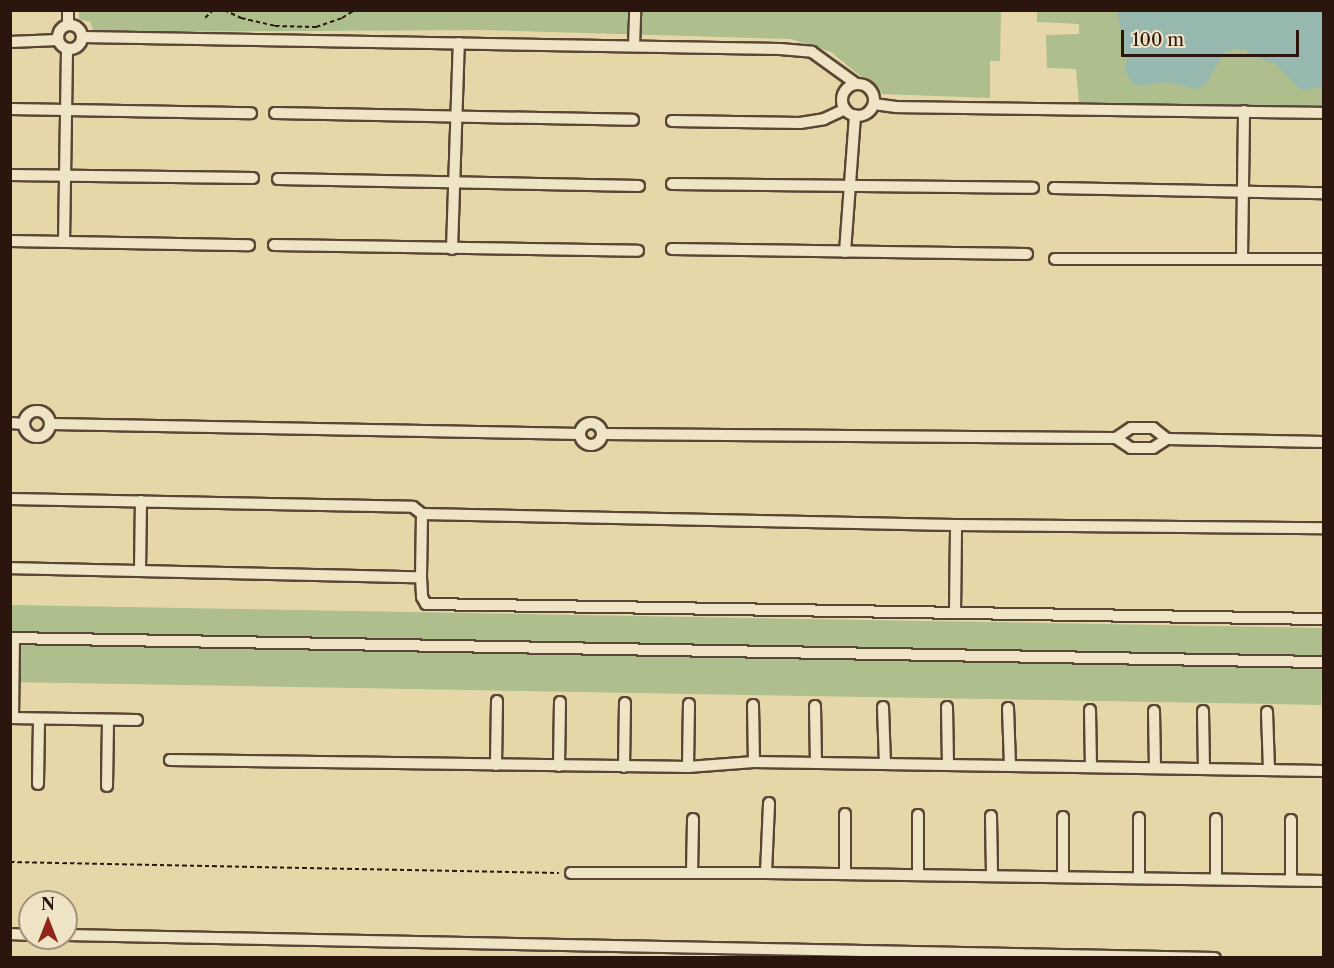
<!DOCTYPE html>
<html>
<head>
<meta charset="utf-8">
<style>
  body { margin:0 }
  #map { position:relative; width:1334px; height:968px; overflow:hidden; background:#e6d7a8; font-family:"Libre Caslon Text",serif }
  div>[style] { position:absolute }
  .green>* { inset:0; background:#aebf8d; transform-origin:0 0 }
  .water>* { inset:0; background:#97b8ae }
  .path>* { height:2px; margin-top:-1px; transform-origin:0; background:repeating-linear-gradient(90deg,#2b160e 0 4.5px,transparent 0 7.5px) }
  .roads { filter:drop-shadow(2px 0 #5a4634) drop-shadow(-2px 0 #5a4634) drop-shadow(0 2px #5a4634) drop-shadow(0 -2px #5a4634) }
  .minor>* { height:10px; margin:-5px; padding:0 5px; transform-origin:5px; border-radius:5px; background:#efe5c6 }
  .minor>.ring { margin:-5px; padding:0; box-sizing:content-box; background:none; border:10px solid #efe5c6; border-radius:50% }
  span { translate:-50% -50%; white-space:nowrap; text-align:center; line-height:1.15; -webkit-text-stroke:4.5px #efe5c6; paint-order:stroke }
  .frame { position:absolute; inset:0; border:12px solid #2b160e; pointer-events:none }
  .north { position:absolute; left:18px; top:890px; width:60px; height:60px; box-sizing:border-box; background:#efe5c6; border:2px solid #a1927c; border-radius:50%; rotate:0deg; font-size:16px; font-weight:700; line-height:24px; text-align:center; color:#2b160e }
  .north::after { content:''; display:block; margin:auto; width:21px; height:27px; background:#8f2418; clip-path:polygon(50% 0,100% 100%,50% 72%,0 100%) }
  .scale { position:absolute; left:1121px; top:30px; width:178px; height:27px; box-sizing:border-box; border:3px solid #2b160e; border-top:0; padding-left:8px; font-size:18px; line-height:21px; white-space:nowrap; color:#2b160e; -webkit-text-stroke:4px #efe5c6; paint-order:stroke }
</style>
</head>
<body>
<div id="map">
  <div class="green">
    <div style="clip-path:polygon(79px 11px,1001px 11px,1000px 61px,990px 61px,990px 98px,882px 94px,831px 52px,791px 39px,480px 30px,94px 32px,90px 22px,79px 19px)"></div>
    <div style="clip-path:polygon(1037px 11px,1323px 11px,1323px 106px,1079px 104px,1076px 69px,1047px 68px,1046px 35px,1079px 34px,1079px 24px,1037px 22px)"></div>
    <div style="left:10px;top:605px;width:1313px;height:77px;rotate:1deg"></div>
  </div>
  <div class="water">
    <div style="clip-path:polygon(1117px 11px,1323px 11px,1323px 87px,1301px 90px,1276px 64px,1252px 56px,1245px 49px,1234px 49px,1224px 53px,1206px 84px,1197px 89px,1167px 82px,1141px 86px,1133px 83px,1124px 70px,1127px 61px)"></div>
  </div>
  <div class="path">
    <div style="left:224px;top:10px;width:19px;rotate:25deg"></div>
    <div style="left:241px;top:18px;width:35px;rotate:13deg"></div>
    <div style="left:275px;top:26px;width:41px;rotate:1.4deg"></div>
    <div style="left:316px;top:27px;width:28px;rotate:-19deg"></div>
    <div style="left:342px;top:18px;width:15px;rotate:-32deg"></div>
    <div style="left:205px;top:18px;width:11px;rotate:-45deg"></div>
    <div style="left:10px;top:862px;width:549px;rotate:1.15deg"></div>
  </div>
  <div class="roads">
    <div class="minor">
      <div style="left:68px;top:10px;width:15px;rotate:90deg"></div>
      <div class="ring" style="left:58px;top:25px;width:14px;height:14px"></div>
      <div style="left:82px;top:37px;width:698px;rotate:0.98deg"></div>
      <div style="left:780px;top:49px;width:32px;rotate:5deg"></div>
      <div style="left:812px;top:52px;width:53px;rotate:35.8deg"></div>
      <div style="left:10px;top:42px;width:48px;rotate:-2.4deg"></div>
      <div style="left:634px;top:46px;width:36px;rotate:-88deg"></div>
      <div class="ring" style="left:842px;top:84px;width:22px;height:22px"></div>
      <div style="left:874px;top:104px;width:22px;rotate:8deg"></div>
      <div style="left:896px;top:107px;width:428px;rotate:0.8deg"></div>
      <div style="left:10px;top:109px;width:241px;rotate:1deg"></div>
      <div style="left:275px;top:113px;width:358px;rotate:1.1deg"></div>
      <div style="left:672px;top:121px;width:128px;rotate:0.9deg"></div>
      <div style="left:800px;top:123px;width:24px;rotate:-9deg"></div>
      <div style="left:824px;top:119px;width:23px;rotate:-25deg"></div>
      <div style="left:10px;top:175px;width:243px;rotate:0.7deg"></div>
      <div style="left:278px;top:179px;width:361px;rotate:1.1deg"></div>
      <div style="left:672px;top:184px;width:361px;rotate:0.6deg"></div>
      <div style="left:1054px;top:188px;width:270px;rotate:1.1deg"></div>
      <div style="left:10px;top:241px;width:239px;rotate:1deg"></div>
      <div style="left:64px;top:242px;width:193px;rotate:-89.1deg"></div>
      <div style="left:274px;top:245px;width:364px;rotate:0.9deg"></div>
      <div style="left:452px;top:249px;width:206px;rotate:-88.1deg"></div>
      <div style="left:672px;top:249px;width:355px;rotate:0.8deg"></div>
      <div style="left:845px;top:252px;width:137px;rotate:-85.8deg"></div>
      <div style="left:1242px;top:258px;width:147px;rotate:-89.2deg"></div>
      <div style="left:1055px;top:259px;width:269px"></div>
      <div class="ring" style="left:24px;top:411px;width:16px;height:16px"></div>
      <div style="left:10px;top:423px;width:14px;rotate:4deg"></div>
      <div class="ring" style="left:580px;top:423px;width:12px;height:12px"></div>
      <div style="left:51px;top:424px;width:529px;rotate:1.08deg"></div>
      <div style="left:603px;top:434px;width:513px;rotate:0.45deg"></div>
      <div style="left:1116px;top:438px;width:18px;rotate:34deg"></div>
      <div style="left:1131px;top:448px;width:22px"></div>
      <div style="left:1153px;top:448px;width:17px;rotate:-33deg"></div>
      <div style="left:1167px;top:439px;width:157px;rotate:1.1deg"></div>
      <div style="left:1116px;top:438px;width:18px;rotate:-34deg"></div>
      <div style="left:1131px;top:428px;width:22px"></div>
      <div style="left:1153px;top:428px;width:18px;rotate:38deg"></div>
      <div style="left:10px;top:499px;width:403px;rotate:1.1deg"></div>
      <div style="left:413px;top:507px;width:11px;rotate:38deg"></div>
      <div style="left:422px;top:514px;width:534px;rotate:1.18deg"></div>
      <div style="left:956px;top:525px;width:368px;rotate:0.5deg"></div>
      <div style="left:422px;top:514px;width:63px;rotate:90.9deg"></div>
      <div style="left:421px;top:577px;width:20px;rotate:87deg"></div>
      <div style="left:422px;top:597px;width:8px;rotate:60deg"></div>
      <div style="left:426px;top:604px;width:898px;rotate:0.96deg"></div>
      <div style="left:10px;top:568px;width:411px;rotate:1.3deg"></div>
      <div style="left:140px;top:571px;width:70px;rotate:-89.2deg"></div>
      <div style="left:955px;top:613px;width:88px;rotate:-89.3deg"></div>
      <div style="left:10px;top:638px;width:1314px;rotate:1.05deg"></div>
      <div style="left:753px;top:705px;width:57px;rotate:89deg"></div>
      <div style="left:815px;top:706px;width:57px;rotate:89deg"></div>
      <div style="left:883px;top:707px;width:57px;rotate:88deg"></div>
      <div style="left:947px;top:707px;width:58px;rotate:89deg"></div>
      <div style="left:1008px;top:708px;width:58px;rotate:88deg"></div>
      <div style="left:1090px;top:710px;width:57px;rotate:89deg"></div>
      <div style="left:1154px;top:711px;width:57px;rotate:89deg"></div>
      <div style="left:1203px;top:711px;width:58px;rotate:89deg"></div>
      <div style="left:1267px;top:712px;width:58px;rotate:88deg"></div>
      <div style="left:10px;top:718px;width:127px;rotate:0.9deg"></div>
      <div style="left:13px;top:718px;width:80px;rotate:-89.3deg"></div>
      <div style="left:170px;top:760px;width:518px;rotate:0.77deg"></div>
      <div style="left:688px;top:767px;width:66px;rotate:-4.3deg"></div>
      <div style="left:754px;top:762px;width:570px;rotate:0.9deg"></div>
      <div style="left:496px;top:765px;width:64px;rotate:-89.1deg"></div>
      <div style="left:559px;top:766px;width:64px;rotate:-89.1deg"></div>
      <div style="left:624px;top:767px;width:64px;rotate:-89.1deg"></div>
      <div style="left:688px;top:767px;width:63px;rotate:-89.1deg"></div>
      <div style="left:38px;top:784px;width:65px;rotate:-89.1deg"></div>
      <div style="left:107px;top:786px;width:66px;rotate:-89.1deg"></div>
      <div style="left:845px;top:814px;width:60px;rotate:90deg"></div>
      <div style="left:918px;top:815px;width:60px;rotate:90deg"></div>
      <div style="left:991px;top:816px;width:60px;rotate:89deg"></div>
      <div style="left:1063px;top:817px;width:60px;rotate:90deg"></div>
      <div style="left:1139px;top:818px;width:60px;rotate:90deg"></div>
      <div style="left:1216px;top:819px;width:60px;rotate:90deg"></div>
      <div style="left:1291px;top:820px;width:60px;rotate:90deg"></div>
      <div style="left:571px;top:873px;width:195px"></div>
      <div style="left:766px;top:873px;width:558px;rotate:0.82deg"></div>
      <div style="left:692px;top:873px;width:54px;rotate:-88.9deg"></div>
      <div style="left:766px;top:873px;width:70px;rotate:-87.5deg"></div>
      <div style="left:10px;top:934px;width:20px;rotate:3deg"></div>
      <div style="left:66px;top:935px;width:1149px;rotate:1.15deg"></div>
    </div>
  </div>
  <div class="frame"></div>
  <div class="north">N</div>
  <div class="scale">100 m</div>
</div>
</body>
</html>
